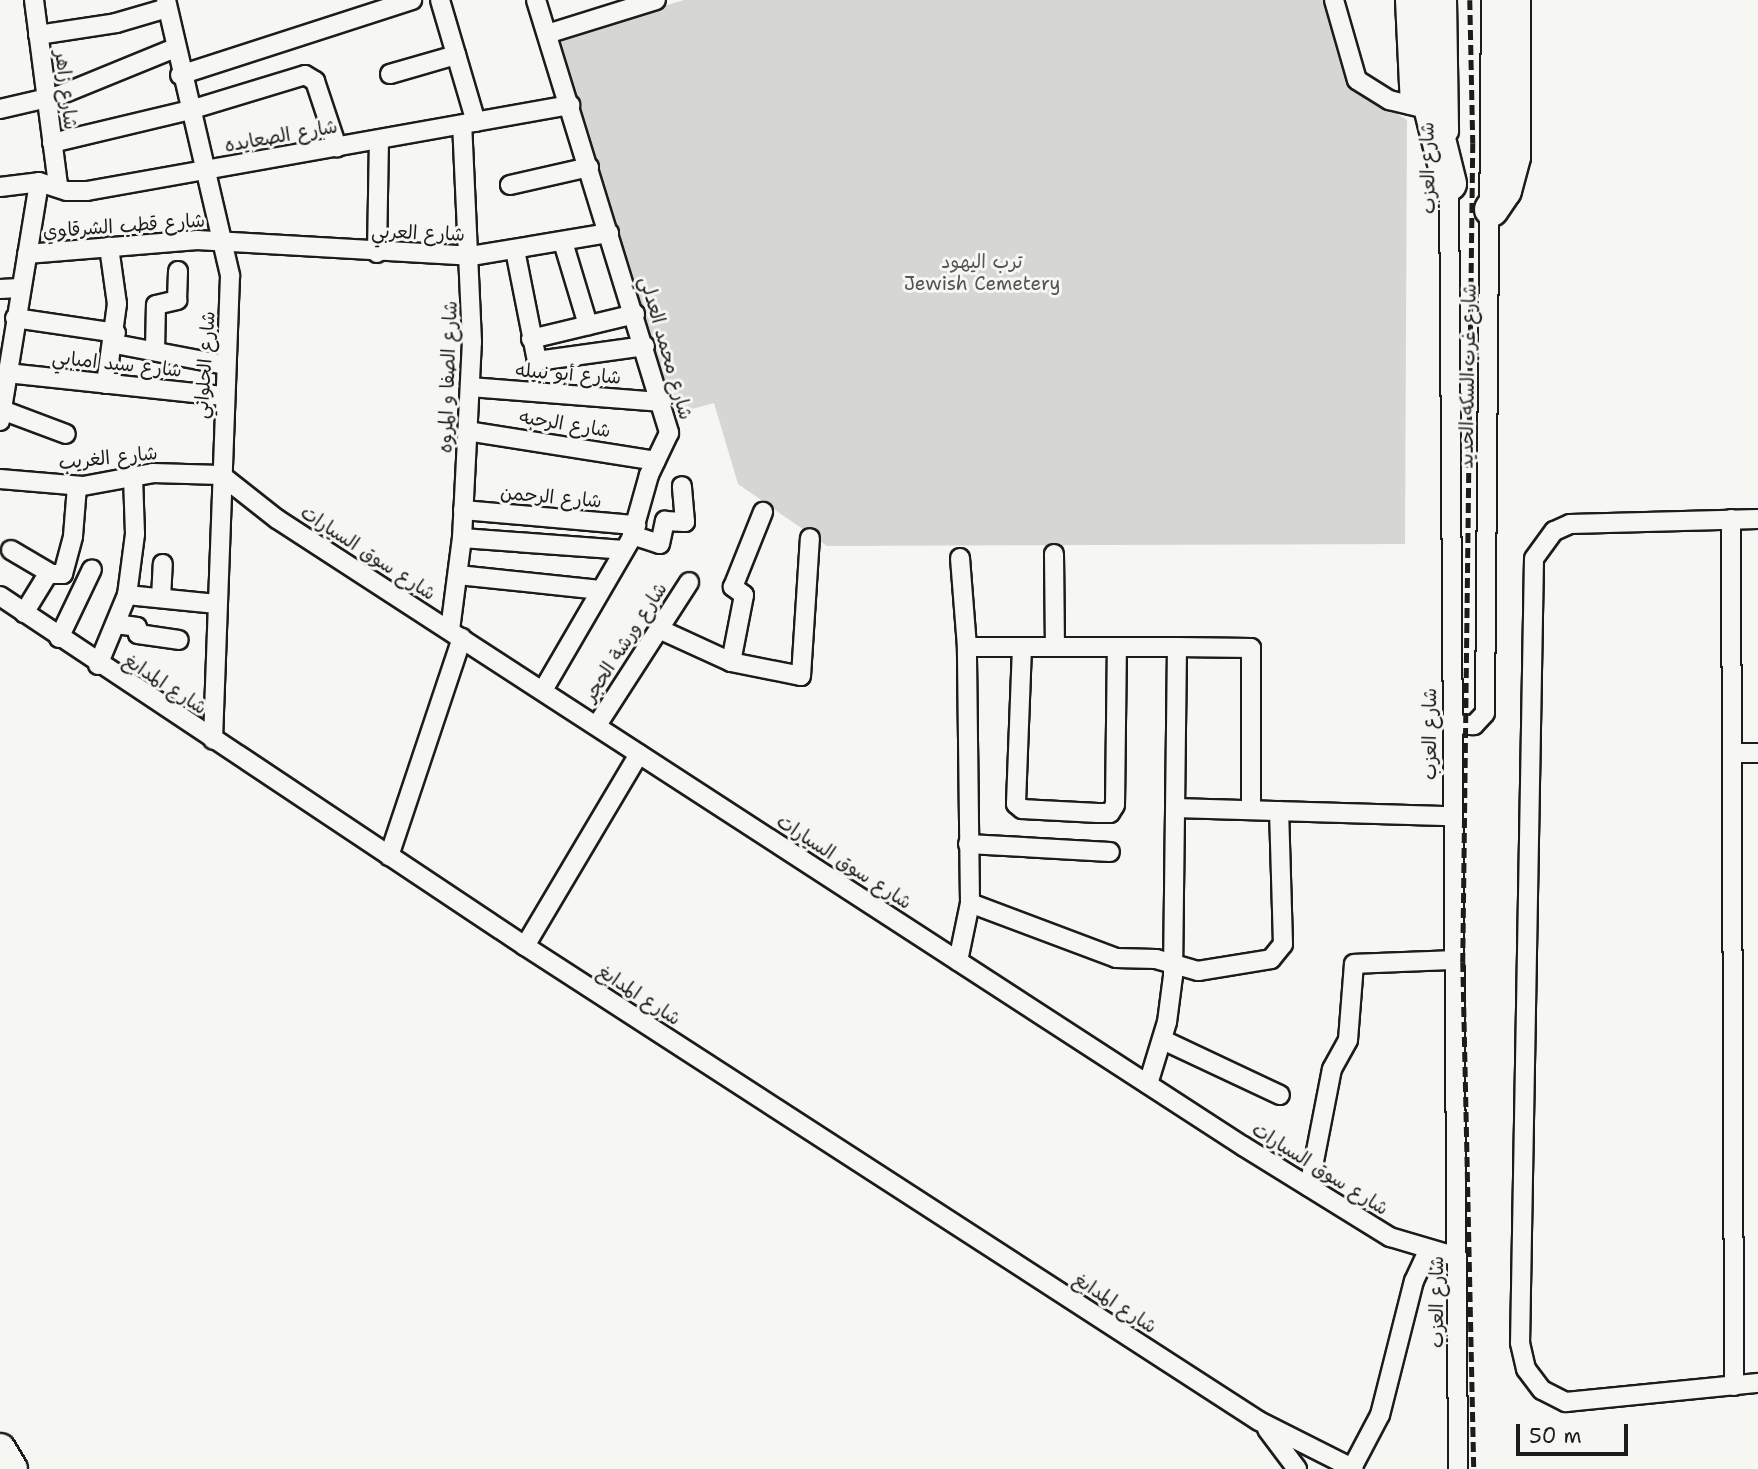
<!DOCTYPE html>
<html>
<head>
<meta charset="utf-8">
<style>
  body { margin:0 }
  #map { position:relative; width:1758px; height:1469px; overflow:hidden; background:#f6f6f2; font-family:"Shantell Sans","Playpen Sans Arabic",sans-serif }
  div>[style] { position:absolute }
  .green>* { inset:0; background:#d6d6d2 }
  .roads { filter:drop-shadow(2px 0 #1c1c1c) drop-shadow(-2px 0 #1c1c1c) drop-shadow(0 2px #1c1c1c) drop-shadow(0 -2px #1c1c1c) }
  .minor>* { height:18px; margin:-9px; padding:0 9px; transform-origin:9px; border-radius:9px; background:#f6f6f2 }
  .trunk>* { height:30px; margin:-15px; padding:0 15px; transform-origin:15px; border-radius:15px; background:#f6f6f2 }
  .motorway>* { height:33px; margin:-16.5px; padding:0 16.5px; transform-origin:16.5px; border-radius:16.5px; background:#f6f6f2 }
  .rail>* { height:4.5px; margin-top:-2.25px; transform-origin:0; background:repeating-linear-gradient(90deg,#1c1c1c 0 10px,transparent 0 15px) }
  span { translate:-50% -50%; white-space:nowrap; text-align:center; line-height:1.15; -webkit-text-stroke:6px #f6f6f2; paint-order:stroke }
  .street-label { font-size:19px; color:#1c1c1c }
  .park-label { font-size:19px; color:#545453 }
  .scale { position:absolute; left:1516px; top:1424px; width:112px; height:32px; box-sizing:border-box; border:4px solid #1c1c1c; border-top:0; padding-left:9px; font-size:21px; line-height:24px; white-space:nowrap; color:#1c1c1c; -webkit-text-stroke:5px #f6f6f2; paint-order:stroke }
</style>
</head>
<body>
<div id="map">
  <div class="green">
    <div style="clip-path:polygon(684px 0,1323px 0,1348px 83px,1407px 120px,1405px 544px,827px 546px,738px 484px,714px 403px,674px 414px,558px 38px)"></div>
  </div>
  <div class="roads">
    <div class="minor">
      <div style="left:34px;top:0;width:188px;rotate:82.6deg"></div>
      <div style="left:166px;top:0;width:283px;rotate:76.9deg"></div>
      <div style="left:230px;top:276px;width:464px;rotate:92.1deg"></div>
      <div style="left:440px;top:0;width:127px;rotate:73.6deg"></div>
      <div style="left:536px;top:0;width:453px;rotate:72.9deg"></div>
      <div style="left:669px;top:433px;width:47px;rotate:115.5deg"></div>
      <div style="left:649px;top:475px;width:66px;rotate:105.7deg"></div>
      <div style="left:631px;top:539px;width:175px;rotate:120.2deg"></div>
      <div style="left:1334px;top:0;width:83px;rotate:74deg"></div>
      <div style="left:1357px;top:80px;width:38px;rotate:32deg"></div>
      <div style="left:1389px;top:100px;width:47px;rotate:13.4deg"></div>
      <div style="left:1405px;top:0;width:105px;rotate:87.3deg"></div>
      <div style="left:1447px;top:0;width:132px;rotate:89.1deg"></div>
      <div style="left:547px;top:34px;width:114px;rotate:-17.3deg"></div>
      <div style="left:38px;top:35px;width:79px;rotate:-8.7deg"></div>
      <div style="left:116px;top:23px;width:53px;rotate:-16.4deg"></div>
      <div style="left:390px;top:74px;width:69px;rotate:-16.1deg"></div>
      <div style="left:180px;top:75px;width:244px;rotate:-17.9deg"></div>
      <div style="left:0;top:109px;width:62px;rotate:-13.1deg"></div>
      <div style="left:60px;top:95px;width:124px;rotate:-22.2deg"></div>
      <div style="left:52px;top:143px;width:142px;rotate:-13.4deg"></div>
      <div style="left:190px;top:110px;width:120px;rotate:-16.9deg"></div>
      <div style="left:305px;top:75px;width:12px;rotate:31deg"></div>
      <div style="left:315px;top:81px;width:70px;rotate:71.6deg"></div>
      <div style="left:1449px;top:178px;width:1291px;rotate:89.6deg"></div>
      <div style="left:510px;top:185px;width:81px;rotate:-12.8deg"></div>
      <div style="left:0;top:187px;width:39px;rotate:-7deg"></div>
      <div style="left:39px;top:182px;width:29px;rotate:18deg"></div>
      <div style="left:67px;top:191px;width:20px"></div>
      <div style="left:87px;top:191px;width:491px;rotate:-10.1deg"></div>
      <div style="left:563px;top:242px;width:87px;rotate:73.2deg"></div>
      <div style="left:515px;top:250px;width:113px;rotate:78.8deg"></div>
      <div style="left:537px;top:361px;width:109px;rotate:-7.9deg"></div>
      <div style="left:377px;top:253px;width:113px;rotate:-89deg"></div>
      <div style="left:27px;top:254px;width:171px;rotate:-4.7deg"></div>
      <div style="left:197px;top:240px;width:274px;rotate:3.3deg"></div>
      <div style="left:471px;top:256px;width:140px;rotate:-9.5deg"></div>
      <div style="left:0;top:289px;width:20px;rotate:-3deg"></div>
      <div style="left:15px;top:318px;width:102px;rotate:8.4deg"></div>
      <div style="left:531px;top:339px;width:107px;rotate:-13.5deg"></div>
      <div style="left:115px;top:344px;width:112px;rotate:10.8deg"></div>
      <div style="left:155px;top:351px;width:46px;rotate:-88.8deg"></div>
      <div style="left:156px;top:305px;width:22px;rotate:-13deg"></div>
      <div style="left:177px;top:300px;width:29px;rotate:-88deg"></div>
      <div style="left:7px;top:373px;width:217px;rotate:6.1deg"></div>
      <div style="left:106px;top:384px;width:81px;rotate:-82.2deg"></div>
      <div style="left:117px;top:304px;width:58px;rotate:-98deg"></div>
      <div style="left:470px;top:387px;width:193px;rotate:4.5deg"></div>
      <div style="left:2px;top:410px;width:68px;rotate:20.6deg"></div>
      <div style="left:0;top:421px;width:242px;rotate:-80.7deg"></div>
      <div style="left:467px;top:431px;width:191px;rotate:9deg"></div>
      <div style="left:0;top:479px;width:83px;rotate:4.8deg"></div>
      <div style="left:83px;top:486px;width:71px;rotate:-10.5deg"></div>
      <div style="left:153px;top:473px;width:68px;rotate:1.7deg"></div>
      <div style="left:221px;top:475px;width:71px;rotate:38.2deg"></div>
      <div style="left:277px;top:519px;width:1152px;rotate:32.99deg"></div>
      <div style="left:1243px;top:1146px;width:173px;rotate:31.8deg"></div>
      <div style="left:1390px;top:1237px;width:70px;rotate:16.6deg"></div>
      <div style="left:463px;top:510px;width:174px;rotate:5deg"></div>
      <div style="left:1731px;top:519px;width:867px;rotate:89.8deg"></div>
      <div style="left:1758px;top:519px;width:188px;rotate:178.5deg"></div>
      <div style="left:1570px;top:524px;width:17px;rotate:156deg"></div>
      <div style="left:1554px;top:531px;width:34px;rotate:126deg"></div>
      <div style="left:1534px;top:559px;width:784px;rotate:91.02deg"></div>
      <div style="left:1520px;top:1343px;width:27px;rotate:77deg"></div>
      <div style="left:1526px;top:1369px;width:26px;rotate:53deg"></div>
      <div style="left:1542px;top:1390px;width:27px;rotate:27deg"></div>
      <div style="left:1566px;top:1402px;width:193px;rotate:-5.7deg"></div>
      <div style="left:632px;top:535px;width:29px;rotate:18deg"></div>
      <div style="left:660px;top:544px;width:24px;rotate:-78deg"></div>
      <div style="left:665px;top:521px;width:20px;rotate:3deg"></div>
      <div style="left:685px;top:522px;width:36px;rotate:-95deg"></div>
      <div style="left:462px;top:538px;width:162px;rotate:4.2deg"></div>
      <div style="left:11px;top:550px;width:45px;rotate:30.5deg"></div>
      <div style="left:1054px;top:554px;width:93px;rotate:89.4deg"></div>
      <div style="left:960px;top:558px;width:89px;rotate:85.5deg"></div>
      <div style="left:967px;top:647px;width:210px"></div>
      <div style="left:1177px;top:647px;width:329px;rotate:90.7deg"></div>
      <div style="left:1173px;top:976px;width:46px;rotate:97.4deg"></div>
      <div style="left:1167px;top:1022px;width:65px;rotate:107deg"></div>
      <div style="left:458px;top:575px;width:143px;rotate:6deg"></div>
      <div style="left:127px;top:595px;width:90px;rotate:5.7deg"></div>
      <div style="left:0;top:596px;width:631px;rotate:33.69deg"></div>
      <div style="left:525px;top:946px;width:874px;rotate:32.91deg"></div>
      <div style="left:1259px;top:1421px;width:106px;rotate:26.8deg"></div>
      <div style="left:161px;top:598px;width:34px;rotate:-87deg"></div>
      <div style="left:24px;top:613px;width:46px;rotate:-58.4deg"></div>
      <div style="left:48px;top:574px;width:15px"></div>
      <div style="left:63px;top:574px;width:39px;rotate:-75deg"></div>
      <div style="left:73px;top:536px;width:50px;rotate:-85.4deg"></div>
      <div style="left:116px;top:624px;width:21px;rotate:8deg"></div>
      <div style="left:137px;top:627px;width:7px;rotate:82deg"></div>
      <div style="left:138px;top:634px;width:41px;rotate:8.3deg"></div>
      <div style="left:659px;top:629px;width:79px;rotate:24.6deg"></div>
      <div style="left:731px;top:662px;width:71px;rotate:11.3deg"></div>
      <div style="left:801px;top:676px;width:138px;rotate:-86.3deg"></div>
      <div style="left:450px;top:630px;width:93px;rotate:-82.6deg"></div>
      <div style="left:462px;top:538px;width:196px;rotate:-87.1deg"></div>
      <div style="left:472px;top:342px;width:217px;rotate:-92.6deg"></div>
      <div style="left:59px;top:638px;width:76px;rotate:-64.4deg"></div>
      <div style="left:1022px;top:647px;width:157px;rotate:92.2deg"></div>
      <div style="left:1016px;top:804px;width:8px;rotate:40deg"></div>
      <div style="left:1022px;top:809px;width:76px;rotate:3deg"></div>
      <div style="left:1098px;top:813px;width:12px"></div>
      <div style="left:1110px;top:813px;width:9px;rotate:-58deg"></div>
      <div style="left:1115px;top:805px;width:158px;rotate:-89.3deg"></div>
      <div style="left:1177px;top:647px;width:74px;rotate:0.8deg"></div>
      <div style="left:1251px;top:648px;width:162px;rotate:90deg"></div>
      <div style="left:731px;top:662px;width:68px;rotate:-79deg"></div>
      <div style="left:744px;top:595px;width:14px;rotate:-144deg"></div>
      <div style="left:733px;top:587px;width:81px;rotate:-68.2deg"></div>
      <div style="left:98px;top:665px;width:76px;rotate:-67.5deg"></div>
      <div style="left:127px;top:595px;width:62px;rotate:-82.5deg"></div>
      <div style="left:135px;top:534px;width:57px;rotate:-92deg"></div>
      <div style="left:1452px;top:724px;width:22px;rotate:3deg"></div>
      <div style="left:1474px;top:725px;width:16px;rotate:-47deg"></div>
      <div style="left:1485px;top:713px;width:713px;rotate:-89.52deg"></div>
      <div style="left:597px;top:725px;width:170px;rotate:-57.2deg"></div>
      <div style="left:1732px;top:753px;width:26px"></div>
      <div style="left:1176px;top:808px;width:275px;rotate:1.7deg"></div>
      <div style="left:968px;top:844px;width:142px;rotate:3.2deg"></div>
      <div style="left:389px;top:856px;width:230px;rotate:-71.5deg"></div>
      <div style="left:970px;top:903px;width:156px;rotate:20.6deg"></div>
      <div style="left:1116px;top:958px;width:40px;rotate:1.4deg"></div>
      <div style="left:1156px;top:959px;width:44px;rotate:15.9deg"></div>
      <div style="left:1198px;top:971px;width:74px;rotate:-9.3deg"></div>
      <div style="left:1271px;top:959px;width:19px;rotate:-51deg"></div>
      <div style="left:1283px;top:944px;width:133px;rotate:-91.7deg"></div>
      <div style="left:525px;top:946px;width:223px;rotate:-59.3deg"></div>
      <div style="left:958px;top:961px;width:59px;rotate:-78.3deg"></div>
      <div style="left:970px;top:903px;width:256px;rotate:-90.7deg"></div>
      <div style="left:1163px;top:1040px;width:129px;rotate:25.2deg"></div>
      <div style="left:1309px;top:1187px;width:120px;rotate:-79deg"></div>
      <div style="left:1332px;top:1069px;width:33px;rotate:-61deg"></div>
      <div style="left:1348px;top:1040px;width:76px;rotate:-85.5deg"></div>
      <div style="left:1354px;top:964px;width:100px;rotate:-2.3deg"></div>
      <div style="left:1267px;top:1429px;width:50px;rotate:53.1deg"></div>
      <div style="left:1352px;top:1468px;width:60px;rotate:-62.2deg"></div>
      <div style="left:1380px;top:1415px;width:138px;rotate:-75.8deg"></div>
      <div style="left:1414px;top:1281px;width:35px;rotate:-65deg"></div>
    </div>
    <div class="trunk">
      <div style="left:0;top:1449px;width:23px;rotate:59deg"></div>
    </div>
    <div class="motorway">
      <div style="left:1422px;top:0;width:90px;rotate:87.5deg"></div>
      <div style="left:1426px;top:90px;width:96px;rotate:76.1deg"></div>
      <div style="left:1491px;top:209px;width:23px;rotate:-56deg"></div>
      <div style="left:1504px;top:190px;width:35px;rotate:-75deg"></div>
      <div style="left:1513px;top:156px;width:156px;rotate:-90deg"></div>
    </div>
  </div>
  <div class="rail">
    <div style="left:1470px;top:0;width:143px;rotate:88.8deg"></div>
    <div style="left:1473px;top:143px;width:819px;rotate:90.7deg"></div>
    <div style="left:1463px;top:962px;width:507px;rotate:88.76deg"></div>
  </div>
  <div class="street-label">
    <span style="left:66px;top:90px;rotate:83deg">شارع زاهر</span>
    <span style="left:281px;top:136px;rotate:-10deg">شارع الصعايده</span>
    <span style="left:1428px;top:168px;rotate:-91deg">شارع العزب</span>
    <span style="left:124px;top:226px;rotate:-4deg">شارع قطب الشرقاوي</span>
    <span style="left:418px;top:233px;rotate:2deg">شارع العربي</span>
    <span style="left:666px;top:348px;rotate:74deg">شارع محمد العدلي</span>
    <span style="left:117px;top:364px;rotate:6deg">شارع سيد امبابي</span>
    <span style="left:205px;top:365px;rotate:-86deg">شارع الحلواني</span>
    <span style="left:568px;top:374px;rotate:4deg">شارع أبو نبيله</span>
    <span style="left:1468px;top:376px;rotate:-89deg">شارع غرب السكه الحديد</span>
    <span style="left:448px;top:377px;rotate:-88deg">شارع الصفا و المروه</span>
    <span style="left:565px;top:424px;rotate:9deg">شارع الرحبه</span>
    <span style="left:108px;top:458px;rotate:-6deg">شارع الغريب</span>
    <span style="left:551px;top:497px;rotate:5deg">شارع الرحمن</span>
    <span style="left:368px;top:553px;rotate:33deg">شارع سوق السيارات</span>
    <span style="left:625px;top:642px;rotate:-57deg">شارع ورشة الحجر</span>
    <span style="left:165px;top:684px;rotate:33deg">شارع المدابغ</span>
    <span style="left:1430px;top:734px;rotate:-90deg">شارع العزب</span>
    <span style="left:844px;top:862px;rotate:33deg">شارع سوق السيارات</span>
    <span style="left:639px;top:995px;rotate:33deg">شارع المدابغ</span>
    <span style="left:1320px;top:1169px;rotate:32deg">شارع سوق السيارات</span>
    <span style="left:1437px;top:1302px;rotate:-90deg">شارع العزب</span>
    <span style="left:1115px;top:1303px;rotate:33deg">شارع المدابغ</span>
  </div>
  <div class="park-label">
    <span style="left:982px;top:273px">ترب اليهود<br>Jewish Cemetery</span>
  </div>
  <div class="scale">50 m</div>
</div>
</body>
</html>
